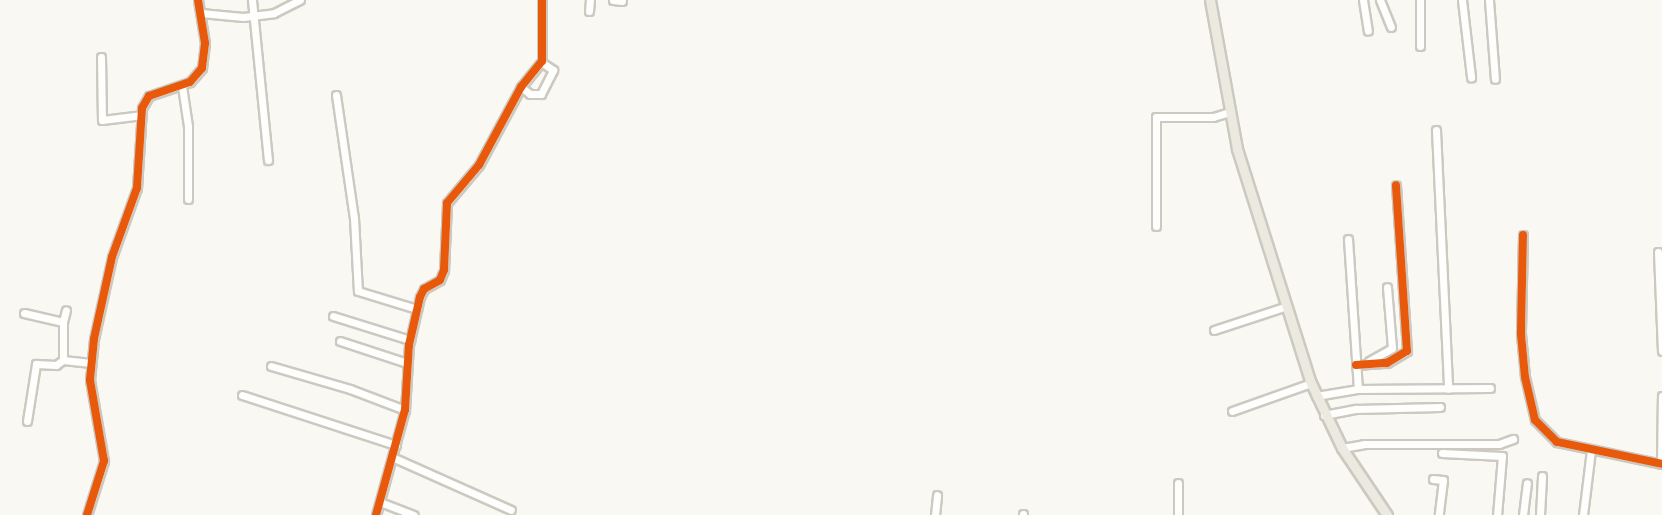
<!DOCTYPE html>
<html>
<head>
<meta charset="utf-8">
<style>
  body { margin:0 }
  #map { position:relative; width:1662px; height:515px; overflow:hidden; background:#faf8f2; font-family:Raleway,sans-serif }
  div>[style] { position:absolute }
  .roads { filter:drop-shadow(2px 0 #ccc9c1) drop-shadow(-2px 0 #ccc9c1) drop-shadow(0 2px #ccc9c1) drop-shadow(0 -2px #ccc9c1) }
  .minor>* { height:7px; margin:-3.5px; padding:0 3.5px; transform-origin:3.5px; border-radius:3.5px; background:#fefefd }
  .major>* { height:9px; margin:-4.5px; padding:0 4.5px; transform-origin:4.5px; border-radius:4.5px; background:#ece9e0 }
  .cycleway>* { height:8px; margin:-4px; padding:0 4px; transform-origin:4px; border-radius:4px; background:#e8590c }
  span { translate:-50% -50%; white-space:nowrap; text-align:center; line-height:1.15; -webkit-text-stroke:5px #fff; paint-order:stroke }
</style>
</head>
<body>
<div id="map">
  <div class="roads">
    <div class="minor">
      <div style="left:252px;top:0;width:161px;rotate:84.3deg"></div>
      <div style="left:613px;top:0;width:9px;rotate:6deg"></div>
      <div style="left:1363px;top:0;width:31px;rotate:81deg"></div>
      <div style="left:1380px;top:0;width:29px;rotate:68deg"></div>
      <div style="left:1462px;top:0;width:78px;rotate:83.3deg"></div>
      <div style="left:1489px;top:0;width:79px;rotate:85.7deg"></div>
      <div style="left:589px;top:11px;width:11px;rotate:-85deg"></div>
      <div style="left:201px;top:13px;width:42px;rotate:5.4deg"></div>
      <div style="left:243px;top:17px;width:31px;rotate:-7deg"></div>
      <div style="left:274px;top:13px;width:29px;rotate:-27deg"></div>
      <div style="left:1420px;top:46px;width:46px;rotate:-90deg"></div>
      <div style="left:101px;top:57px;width:63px;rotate:89.1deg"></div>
      <div style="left:102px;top:120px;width:39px;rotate:-7deg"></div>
      <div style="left:182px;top:86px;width:40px;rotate:81.5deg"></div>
      <div style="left:188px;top:126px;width:73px;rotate:90deg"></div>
      <div style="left:521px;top:87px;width:11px;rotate:38deg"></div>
      <div style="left:530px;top:94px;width:11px"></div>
      <div style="left:541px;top:94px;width:27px;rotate:-63deg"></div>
      <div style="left:553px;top:70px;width:14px;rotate:-146deg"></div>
      <div style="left:336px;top:95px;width:124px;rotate:81.7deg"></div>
      <div style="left:354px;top:218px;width:73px;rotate:86.9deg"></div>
      <div style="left:358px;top:291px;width:62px;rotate:17deg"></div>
      <div style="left:1436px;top:130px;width:259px;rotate:87.3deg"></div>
      <div style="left:1156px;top:226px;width:109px;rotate:-90deg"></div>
      <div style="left:1156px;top:117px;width:57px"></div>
      <div style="left:1213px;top:117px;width:17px;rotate:-17deg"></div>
      <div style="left:1523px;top:235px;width:99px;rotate:91.2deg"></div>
      <div style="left:1521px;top:334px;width:43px;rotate:84.7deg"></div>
      <div style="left:1525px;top:377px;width:44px;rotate:76.9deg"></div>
      <div style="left:1535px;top:420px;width:31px;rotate:45deg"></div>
      <div style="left:1557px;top:442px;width:107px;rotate:11.8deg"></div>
      <div style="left:1348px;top:239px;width:150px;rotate:86.2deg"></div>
      <div style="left:1658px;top:252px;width:99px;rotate:87.7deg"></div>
      <div style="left:24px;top:313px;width:40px;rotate:13deg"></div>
      <div style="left:63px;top:322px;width:38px;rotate:90deg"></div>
      <div style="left:63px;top:360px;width:28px;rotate:6deg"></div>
      <div style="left:333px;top:316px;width:81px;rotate:17.3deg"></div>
      <div style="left:63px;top:322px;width:12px;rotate:-76deg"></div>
      <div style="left:1214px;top:330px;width:77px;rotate:-18.2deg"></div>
      <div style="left:340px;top:341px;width:71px;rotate:18.2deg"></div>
      <div style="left:1369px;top:361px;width:26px;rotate:-29deg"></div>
      <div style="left:1392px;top:348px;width:61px;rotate:-94.7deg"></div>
      <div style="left:1356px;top:365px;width:31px;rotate:-4deg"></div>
      <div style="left:1387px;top:363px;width:23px;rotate:-31deg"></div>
      <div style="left:1407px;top:351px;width:166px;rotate:-93.8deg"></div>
      <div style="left:271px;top:366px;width:82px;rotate:16.2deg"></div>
      <div style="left:350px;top:389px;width:59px;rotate:20.9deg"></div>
      <div style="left:242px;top:395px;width:162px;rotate:18deg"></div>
      <div style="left:1316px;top:396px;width:43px;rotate:-9.5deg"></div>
      <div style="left:1358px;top:389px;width:132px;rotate:-0.4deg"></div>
      <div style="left:1232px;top:411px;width:84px;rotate:-19.5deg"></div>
      <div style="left:1324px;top:415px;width:33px;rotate:-11deg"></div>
      <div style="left:1356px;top:409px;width:84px;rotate:-1.4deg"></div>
      <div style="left:27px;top:421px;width:58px;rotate:-81deg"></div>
      <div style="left:36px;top:364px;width:20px;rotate:3deg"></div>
      <div style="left:56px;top:365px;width:9px;rotate:-36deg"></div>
      <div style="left:1342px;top:448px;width:22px;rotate:-10deg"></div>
      <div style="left:1364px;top:444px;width:135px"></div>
      <div style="left:1499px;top:444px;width:15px;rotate:-20deg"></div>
      <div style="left:1442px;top:453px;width:60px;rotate:2.9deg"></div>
      <div style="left:1502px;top:456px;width:59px;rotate:94.8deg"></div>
      <div style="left:392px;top:457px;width:130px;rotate:24deg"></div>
      <div style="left:1661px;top:464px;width:68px;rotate:-89.2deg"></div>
      <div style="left:1433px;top:479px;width:10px;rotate:6deg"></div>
      <div style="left:1443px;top:480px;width:35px;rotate:97deg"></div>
      <div style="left:1178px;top:483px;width:32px;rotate:90deg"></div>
      <div style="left:380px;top:502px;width:36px;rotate:21deg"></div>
      <div style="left:87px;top:515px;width:57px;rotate:-72.5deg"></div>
      <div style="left:104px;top:461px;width:82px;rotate:-99.8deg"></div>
      <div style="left:90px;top:380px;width:41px;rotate:-84.4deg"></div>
      <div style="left:94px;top:339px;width:84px;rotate:-77.6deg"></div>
      <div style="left:112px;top:257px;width:73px;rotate:-70.1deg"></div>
      <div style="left:137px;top:188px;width:80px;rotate:-86.4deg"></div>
      <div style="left:142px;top:108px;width:14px;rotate:-60deg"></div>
      <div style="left:149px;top:96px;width:43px;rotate:-18.9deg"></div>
      <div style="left:190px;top:82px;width:18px;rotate:-49deg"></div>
      <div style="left:202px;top:68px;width:25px;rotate:-83deg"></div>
      <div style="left:205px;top:43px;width:44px;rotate:-99.2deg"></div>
      <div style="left:376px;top:515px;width:109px;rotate:-74.6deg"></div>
      <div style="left:405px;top:410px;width:65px;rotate:-86.5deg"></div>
      <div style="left:409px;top:345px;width:49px;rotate:-77.1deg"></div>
      <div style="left:420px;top:297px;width:9px;rotate:-63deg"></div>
      <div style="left:424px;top:289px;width:18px;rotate:-29deg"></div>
      <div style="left:440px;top:280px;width:11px;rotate:-68deg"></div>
      <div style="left:444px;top:270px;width:67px;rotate:-87.4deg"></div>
      <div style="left:447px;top:203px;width:50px;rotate:-49.9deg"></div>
      <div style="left:479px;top:165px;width:89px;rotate:-61.7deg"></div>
      <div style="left:521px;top:87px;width:33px;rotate:-51deg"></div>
      <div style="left:542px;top:61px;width:61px;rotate:-90deg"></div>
      <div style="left:935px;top:515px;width:20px;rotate:-84deg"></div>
      <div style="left:1023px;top:515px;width:1px;rotate:-90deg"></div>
      <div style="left:1523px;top:515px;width:32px;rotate:-83deg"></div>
      <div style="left:1540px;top:515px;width:39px;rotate:-87deg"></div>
      <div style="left:1583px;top:515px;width:65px;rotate:-83deg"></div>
    </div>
    <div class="major">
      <div style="left:1210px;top:0;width:151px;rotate:79.7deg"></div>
      <div style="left:1237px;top:149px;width:245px;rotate:72.5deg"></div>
      <div style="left:1311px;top:383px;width:72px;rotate:64.5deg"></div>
      <div style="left:1342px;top:448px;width:81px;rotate:56.1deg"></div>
    </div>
  </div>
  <div class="cycleway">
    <div style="left:1523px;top:235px;width:99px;rotate:91.2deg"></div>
    <div style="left:1521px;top:334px;width:43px;rotate:84.7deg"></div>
    <div style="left:1525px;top:377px;width:44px;rotate:76.9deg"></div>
    <div style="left:1535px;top:420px;width:31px;rotate:45deg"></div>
    <div style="left:1557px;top:442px;width:107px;rotate:11.8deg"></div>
    <div style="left:1356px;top:365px;width:31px;rotate:-4deg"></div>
    <div style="left:1387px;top:363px;width:23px;rotate:-31deg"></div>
    <div style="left:1407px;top:351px;width:166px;rotate:-93.8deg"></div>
    <div style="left:87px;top:515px;width:57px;rotate:-72.5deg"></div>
    <div style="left:104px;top:461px;width:82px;rotate:-99.8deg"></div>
    <div style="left:90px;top:380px;width:41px;rotate:-84.4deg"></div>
    <div style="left:94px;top:339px;width:84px;rotate:-77.6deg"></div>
    <div style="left:112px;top:257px;width:73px;rotate:-70.1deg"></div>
    <div style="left:137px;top:188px;width:80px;rotate:-86.4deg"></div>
    <div style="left:142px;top:108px;width:14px;rotate:-60deg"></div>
    <div style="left:149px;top:96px;width:43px;rotate:-18.9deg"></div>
    <div style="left:190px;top:82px;width:18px;rotate:-49deg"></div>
    <div style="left:202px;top:68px;width:25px;rotate:-83deg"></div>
    <div style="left:205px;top:43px;width:44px;rotate:-99.2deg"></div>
    <div style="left:376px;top:515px;width:109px;rotate:-74.6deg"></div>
    <div style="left:405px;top:410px;width:65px;rotate:-86.5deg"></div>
    <div style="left:409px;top:345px;width:49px;rotate:-77.1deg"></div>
    <div style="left:420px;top:297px;width:9px;rotate:-63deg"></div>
    <div style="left:424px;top:289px;width:18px;rotate:-29deg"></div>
    <div style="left:440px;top:280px;width:11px;rotate:-68deg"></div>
    <div style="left:444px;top:270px;width:67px;rotate:-87.4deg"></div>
    <div style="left:447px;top:203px;width:50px;rotate:-49.9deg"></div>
    <div style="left:479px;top:165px;width:89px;rotate:-61.7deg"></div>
    <div style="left:521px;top:87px;width:33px;rotate:-51deg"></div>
    <div style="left:542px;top:61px;width:61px;rotate:-90deg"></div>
  </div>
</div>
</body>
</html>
